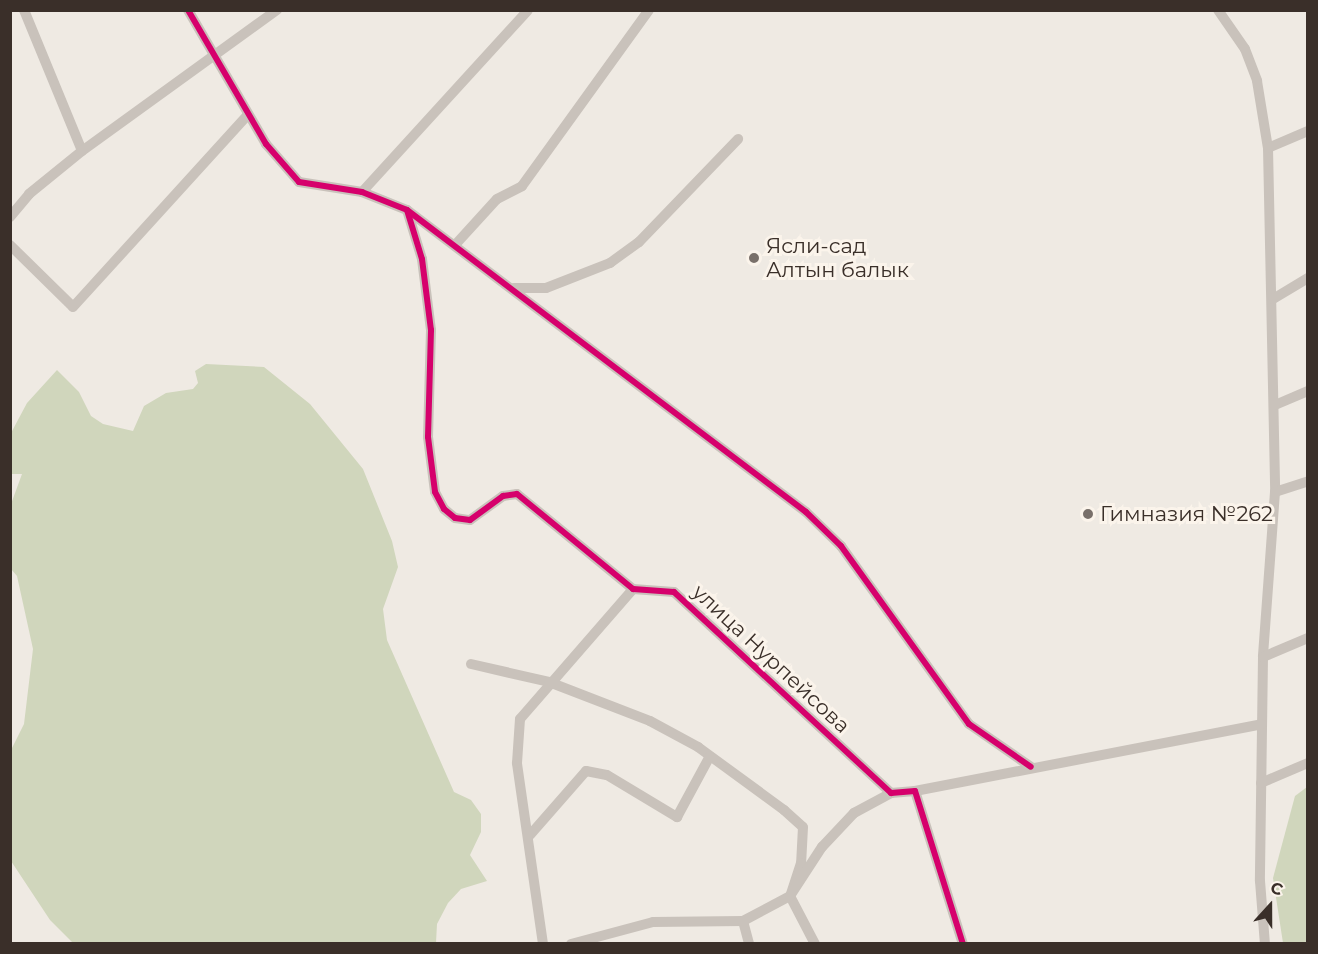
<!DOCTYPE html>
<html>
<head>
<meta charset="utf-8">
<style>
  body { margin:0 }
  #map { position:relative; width:1318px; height:954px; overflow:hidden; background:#efeae3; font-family:Montserrat,sans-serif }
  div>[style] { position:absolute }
  .green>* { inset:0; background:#d0d6bc }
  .minor>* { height:10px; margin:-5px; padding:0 5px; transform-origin:5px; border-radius:5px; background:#c9c2bb }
  .cycleway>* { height:6px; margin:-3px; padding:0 3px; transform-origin:3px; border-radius:3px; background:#d6006c }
  .dots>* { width:16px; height:16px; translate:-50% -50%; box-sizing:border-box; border:3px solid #fbf4eb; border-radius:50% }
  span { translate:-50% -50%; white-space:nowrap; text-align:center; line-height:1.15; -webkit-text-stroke:6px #fbf4eb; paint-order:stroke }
  .poi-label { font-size:21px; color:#3a2f29 }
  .left { translate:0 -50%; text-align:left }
  .street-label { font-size:21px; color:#3a2f29 }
  .frame { position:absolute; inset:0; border:12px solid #3a2f29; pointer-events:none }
  .north { position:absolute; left:1240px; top:876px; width:60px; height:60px; -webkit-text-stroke:4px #fbf4eb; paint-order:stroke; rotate:21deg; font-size:16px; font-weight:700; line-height:24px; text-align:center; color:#3a2f29 }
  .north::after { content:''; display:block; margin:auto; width:21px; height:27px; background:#3a2f29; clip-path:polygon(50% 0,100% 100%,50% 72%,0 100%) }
</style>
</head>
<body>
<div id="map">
  <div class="green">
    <div style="clip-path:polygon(206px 364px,264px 367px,310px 404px,363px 469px,392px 541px,398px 567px,383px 609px,387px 640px,454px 792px,471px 800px,481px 814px,481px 832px,470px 855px,487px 881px,461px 889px,448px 903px,437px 924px,436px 943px,73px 943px,50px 920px,11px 861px,11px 750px,24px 724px,33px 649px,17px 576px,11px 569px,11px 504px,22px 474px,11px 474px,11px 433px,27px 403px,57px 370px,79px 392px,91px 416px,103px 424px,133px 431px,144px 406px,166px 393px,193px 389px,198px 383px,195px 371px)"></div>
    <div style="clip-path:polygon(1307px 787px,1307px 943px,1283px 943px,1273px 878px,1295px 796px)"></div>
  </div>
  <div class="minor">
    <div style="left:24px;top:10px;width:152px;rotate:67.6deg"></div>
    <div style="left:188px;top:10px;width:155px;rotate:59.8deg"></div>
    <div style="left:266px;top:144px;width:50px;rotate:49deg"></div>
    <div style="left:299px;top:182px;width:64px;rotate:9deg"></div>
    <div style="left:362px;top:192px;width:48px;rotate:21.8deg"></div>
    <div style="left:407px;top:210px;width:500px;rotate:37.12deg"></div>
    <div style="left:806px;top:512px;width:49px;rotate:44.2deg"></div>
    <div style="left:841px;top:546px;width:219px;rotate:54.3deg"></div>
    <div style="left:969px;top:724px;width:75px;rotate:34.7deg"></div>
    <div style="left:1218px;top:10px;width:47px;rotate:55.3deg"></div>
    <div style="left:1245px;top:49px;width:34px;rotate:69deg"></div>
    <div style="left:1257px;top:81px;width:68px;rotate:80.7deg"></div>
    <div style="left:1268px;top:148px;width:344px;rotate:88.8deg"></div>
    <div style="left:1275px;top:492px;width:165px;rotate:94.2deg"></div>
    <div style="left:1263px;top:657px;width:224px;rotate:90.8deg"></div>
    <div style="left:1260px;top:881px;width:63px;rotate:85.5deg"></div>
    <div style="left:1268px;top:148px;width:43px;rotate:-23deg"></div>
    <div style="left:362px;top:192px;width:246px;rotate:-47.6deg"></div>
    <div style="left:407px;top:210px;width:51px;rotate:73deg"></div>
    <div style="left:422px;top:259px;width:72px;rotate:82.8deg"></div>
    <div style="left:431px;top:330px;width:107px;rotate:91.6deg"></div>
    <div style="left:428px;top:437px;width:55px;rotate:82.7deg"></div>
    <div style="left:435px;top:492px;width:19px;rotate:62deg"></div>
    <div style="left:444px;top:509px;width:14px;rotate:39deg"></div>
    <div style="left:455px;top:518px;width:15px;rotate:8deg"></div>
    <div style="left:470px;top:520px;width:41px;rotate:-36deg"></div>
    <div style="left:503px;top:496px;width:14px;rotate:-8deg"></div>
    <div style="left:517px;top:494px;width:150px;rotate:39.3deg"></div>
    <div style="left:633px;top:589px;width:41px;rotate:4.2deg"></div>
    <div style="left:674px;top:592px;width:296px;rotate:42.8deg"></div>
    <div style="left:891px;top:793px;width:24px;rotate:-5deg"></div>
    <div style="left:915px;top:791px;width:160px;rotate:72.6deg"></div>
    <div style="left:10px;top:217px;width:30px;rotate:-50deg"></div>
    <div style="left:29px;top:194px;width:68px;rotate:-39.1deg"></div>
    <div style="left:82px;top:151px;width:241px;rotate:-35.9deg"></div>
    <div style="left:10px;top:245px;width:88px;rotate:44.5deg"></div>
    <div style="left:73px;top:307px;width:260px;rotate:-47.7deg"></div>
    <div style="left:455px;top:245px;width:62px;rotate:-47.6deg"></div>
    <div style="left:497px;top:199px;width:28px;rotate:-27deg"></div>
    <div style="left:522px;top:186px;width:217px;rotate:-54.2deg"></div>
    <div style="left:514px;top:288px;width:32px"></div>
    <div style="left:546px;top:288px;width:69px;rotate:-21.3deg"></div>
    <div style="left:610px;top:263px;width:36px;rotate:-36deg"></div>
    <div style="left:639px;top:242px;width:143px;rotate:-46.1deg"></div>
    <div style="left:1273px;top:299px;width:41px;rotate:-31deg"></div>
    <div style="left:1275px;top:405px;width:36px;rotate:-23deg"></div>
    <div style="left:1275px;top:492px;width:35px;rotate:-18deg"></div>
    <div style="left:1263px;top:657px;width:49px;rotate:-22.9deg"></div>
    <div style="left:471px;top:664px;width:80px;rotate:13deg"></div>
    <div style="left:549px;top:682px;width:108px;rotate:21.1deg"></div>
    <div style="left:650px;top:721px;width:55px;rotate:28.4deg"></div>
    <div style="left:698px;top:747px;width:107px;rotate:36.2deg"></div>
    <div style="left:784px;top:810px;width:25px;rotate:42deg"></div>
    <div style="left:803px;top:827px;width:36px;rotate:93deg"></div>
    <div style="left:801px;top:863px;width:35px;rotate:108deg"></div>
    <div style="left:790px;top:896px;width:54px;rotate:62.5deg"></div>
    <div style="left:1261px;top:783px;width:51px;rotate:-23.1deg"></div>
    <div style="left:915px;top:791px;width:353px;rotate:-10.9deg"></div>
    <div style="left:530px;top:835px;width:85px;rotate:-48.8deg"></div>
    <div style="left:586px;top:771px;width:21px;rotate:11deg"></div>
    <div style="left:607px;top:775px;width:82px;rotate:31deg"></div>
    <div style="left:677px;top:817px;width:69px;rotate:-61.6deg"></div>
    <div style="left:743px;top:921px;width:24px;rotate:75deg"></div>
    <div style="left:543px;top:944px;width:183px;rotate:-98.2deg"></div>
    <div style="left:517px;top:763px;width:44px;rotate:-86.1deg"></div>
    <div style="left:520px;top:719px;width:172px;rotate:-49deg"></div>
    <div style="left:571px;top:944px;width:85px;rotate:-15deg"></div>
    <div style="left:653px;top:922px;width:90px;rotate:-0.6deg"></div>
    <div style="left:743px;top:921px;width:53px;rotate:-28deg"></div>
    <div style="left:790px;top:896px;width:59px;rotate:-56.9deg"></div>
    <div style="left:822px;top:847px;width:47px;rotate:-46.7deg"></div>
    <div style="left:854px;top:813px;width:42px;rotate:-28.4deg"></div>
  </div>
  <div class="cycleway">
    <div style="left:188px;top:10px;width:155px;rotate:59.8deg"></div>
    <div style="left:266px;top:144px;width:50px;rotate:49deg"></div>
    <div style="left:299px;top:182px;width:64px;rotate:9deg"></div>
    <div style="left:362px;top:192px;width:48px;rotate:21.8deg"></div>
    <div style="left:407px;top:210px;width:500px;rotate:37.12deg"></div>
    <div style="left:806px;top:512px;width:49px;rotate:44.2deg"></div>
    <div style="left:841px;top:546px;width:219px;rotate:54.3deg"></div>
    <div style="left:969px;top:724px;width:75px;rotate:34.7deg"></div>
    <div style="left:407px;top:210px;width:51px;rotate:73deg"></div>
    <div style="left:422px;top:259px;width:72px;rotate:82.8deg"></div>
    <div style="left:431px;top:330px;width:107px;rotate:91.6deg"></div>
    <div style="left:428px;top:437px;width:55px;rotate:82.7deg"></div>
    <div style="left:435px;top:492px;width:19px;rotate:62deg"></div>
    <div style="left:444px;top:509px;width:14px;rotate:39deg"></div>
    <div style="left:455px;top:518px;width:15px;rotate:8deg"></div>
    <div style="left:470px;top:520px;width:41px;rotate:-36deg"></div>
    <div style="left:503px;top:496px;width:14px;rotate:-8deg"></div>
    <div style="left:517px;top:494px;width:150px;rotate:39.3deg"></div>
    <div style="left:633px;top:589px;width:41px;rotate:4.2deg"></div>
    <div style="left:674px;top:592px;width:296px;rotate:42.8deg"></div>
    <div style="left:891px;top:793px;width:24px;rotate:-5deg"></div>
    <div style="left:915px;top:791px;width:160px;rotate:72.6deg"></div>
  </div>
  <div class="dots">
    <div style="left:754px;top:258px;background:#79706a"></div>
    <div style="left:1088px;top:514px;background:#79706a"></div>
  </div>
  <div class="poi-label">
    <span class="left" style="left:766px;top:258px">Ясли-сад<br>Алтын балык</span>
    <span class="left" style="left:1100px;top:514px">Гимназия №262</span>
  </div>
  <div class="street-label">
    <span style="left:771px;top:659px;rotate:43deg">улица Нурпейсова</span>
  </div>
  <div class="frame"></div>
  <div class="north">С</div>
</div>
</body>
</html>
